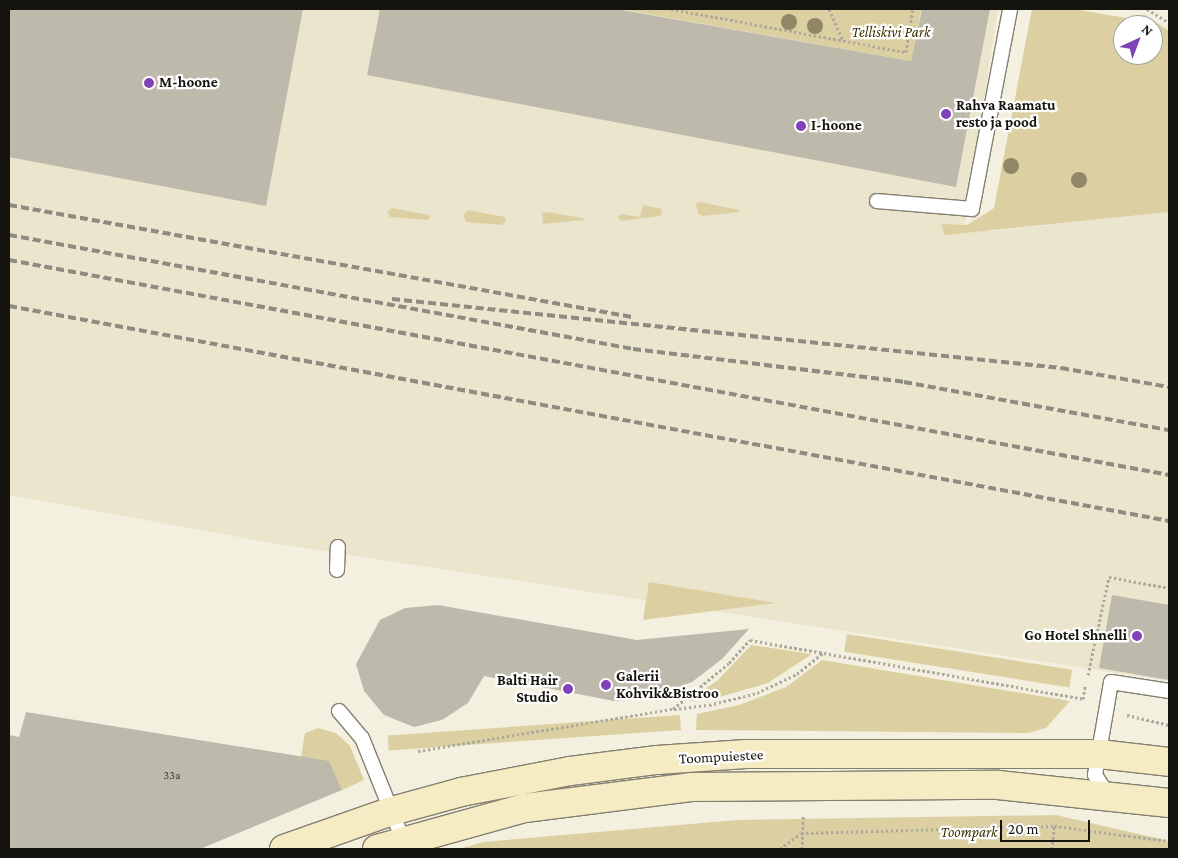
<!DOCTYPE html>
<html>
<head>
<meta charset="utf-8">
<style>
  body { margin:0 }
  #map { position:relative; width:1178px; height:858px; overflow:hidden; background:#f4f0e0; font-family:"Crimson Pro",serif }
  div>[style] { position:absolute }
  .built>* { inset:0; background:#ebe5ce }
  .green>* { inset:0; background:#dcd0a2; transform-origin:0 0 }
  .building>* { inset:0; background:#bebaab }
  .path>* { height:3px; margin-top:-1.5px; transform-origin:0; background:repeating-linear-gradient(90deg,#adaa9d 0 2.5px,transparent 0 5px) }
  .roads { filter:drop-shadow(1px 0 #837f71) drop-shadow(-1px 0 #837f71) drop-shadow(0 1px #837f71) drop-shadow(0 -1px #837f71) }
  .lane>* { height:14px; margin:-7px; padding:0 7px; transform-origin:7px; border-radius:7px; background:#fff }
  .secondary>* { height:28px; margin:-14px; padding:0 14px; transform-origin:14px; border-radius:14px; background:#f5ecc3 }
  .rail>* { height:4px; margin-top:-2px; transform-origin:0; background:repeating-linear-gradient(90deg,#8e8b80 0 8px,transparent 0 12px) }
  .trees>* { width:16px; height:16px; margin:-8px; border-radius:50%; background:#8f8765 }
  .dots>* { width:14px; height:14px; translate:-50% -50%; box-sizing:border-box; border:2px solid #fff; border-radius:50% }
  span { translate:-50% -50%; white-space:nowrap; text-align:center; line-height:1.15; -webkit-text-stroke:4.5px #fff; paint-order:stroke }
  .number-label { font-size:12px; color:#3e3d34 }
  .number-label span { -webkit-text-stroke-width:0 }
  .park-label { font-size:15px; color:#3d3100; font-style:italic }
  .poi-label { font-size:15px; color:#14130d; font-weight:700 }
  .left { translate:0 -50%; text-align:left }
  .right { translate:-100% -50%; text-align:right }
  .street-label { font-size:15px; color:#14130d }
  .frame { position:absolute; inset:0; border:10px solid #14130d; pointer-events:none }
  .north { position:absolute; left:1113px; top:15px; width:50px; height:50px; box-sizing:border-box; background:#fff; border:1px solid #a1a19e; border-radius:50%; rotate:43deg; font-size:14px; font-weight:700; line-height:20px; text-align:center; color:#14130d }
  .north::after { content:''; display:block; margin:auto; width:18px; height:22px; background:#7f42b7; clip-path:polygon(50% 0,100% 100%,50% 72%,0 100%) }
  .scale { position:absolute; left:1000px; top:820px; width:90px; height:22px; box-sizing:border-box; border:2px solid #14130d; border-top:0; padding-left:6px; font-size:15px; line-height:18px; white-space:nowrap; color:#14130d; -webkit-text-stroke:4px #fff; paint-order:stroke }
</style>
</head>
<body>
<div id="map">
  <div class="built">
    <div style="clip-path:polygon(9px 9px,998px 9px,964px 230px,990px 231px,1169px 212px,1169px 681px,265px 542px,9px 495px)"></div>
  </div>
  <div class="green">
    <div style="clip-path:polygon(621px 9px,921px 9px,911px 61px)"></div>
    <div style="clip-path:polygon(evenodd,1032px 9px,1073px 9px,1138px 20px,1144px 14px,1169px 31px,1169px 212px,945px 235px,941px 224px,967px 225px,994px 208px,1032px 9px,1123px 25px,1153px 25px,1153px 55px,1123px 55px,1123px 25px)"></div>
    <div style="clip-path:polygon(700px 202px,739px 210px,739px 212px,703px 216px,698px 213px,696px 204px)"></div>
    <div style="clip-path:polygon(643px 205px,662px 209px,661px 216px,621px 221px,618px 217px,621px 214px,640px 217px)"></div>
    <div style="clip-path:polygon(392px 208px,429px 215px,430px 217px,427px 220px,390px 217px,387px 212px)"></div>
    <div style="clip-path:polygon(468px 210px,505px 217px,506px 221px,502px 225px,466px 222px,463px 215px)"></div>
    <div style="clip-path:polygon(546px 212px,583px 218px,584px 220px,543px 224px,542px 213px)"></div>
    <div style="clip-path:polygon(649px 582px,776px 603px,643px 620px)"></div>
    <div style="left:847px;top:634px;width:228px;height:18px;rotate:9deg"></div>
    <div style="clip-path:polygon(751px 645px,812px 654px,768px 683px,716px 698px,688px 701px,718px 680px)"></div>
    <div style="clip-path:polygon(822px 660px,1070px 701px,1046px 728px,1028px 733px,696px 730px,697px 714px,739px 705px,786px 687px)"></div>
    <div style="left:680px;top:715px;width:15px;height:293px;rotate:86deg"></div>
    <div style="clip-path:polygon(318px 728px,336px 733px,350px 746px,364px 780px,342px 790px,329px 762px,301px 757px,305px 733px)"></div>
    <div style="clip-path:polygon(1056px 815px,1169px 841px,1169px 849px,459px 849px,483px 842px,737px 820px)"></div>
  </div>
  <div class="building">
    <div style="clip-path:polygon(9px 9px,303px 9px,266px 206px,9px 157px)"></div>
    <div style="clip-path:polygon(380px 9px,616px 9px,911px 61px,922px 9px,990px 9px,956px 187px,367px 75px)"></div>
    <div style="clip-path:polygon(1112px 595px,1169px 605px,1169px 680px,1099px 668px)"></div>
    <div style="clip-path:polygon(438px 605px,637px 640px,749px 629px,722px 659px,692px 682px,645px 699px,614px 701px,484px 676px,468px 703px,442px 720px,414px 727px,384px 715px,364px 691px,356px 664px,380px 620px,405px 608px)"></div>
    <div style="clip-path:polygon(26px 712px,329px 761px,342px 790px,200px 849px,9px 849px,9px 735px,19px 737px)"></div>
  </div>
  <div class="path">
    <div style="left:671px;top:9px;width:239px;rotate:10.4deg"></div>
    <div style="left:906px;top:52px;width:44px;rotate:-80.8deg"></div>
    <div style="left:829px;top:9px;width:34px;rotate:66deg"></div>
    <div style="left:1147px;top:9px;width:26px;rotate:32deg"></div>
    <div style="left:1088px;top:675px;width:100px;rotate:-77.9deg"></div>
    <div style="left:1109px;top:577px;width:61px;rotate:10.4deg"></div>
    <div style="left:674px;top:709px;width:35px;rotate:-7deg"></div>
    <div style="left:709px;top:705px;width:49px;rotate:-14deg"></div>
    <div style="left:757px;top:693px;width:44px;rotate:-25.4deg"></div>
    <div style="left:797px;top:674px;width:33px;rotate:-39deg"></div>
    <div style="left:1127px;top:715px;width:43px;rotate:13.4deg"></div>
    <div style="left:418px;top:751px;width:258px;rotate:-9.4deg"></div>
    <div style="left:673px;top:709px;width:72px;rotate:-39.4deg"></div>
    <div style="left:729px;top:663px;width:31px;rotate:-48deg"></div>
    <div style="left:750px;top:640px;width:338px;rotate:10deg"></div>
    <div style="left:1083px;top:699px;width:13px;rotate:-81deg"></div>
    <div style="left:780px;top:849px;width:26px;rotate:-37deg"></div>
    <div style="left:801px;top:833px;width:253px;rotate:-1.6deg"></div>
    <div style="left:1054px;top:826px;width:116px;rotate:7.4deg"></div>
    <div style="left:802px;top:849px;width:34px;rotate:-88deg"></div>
    <div style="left:1052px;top:849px;width:23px;rotate:-85deg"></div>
  </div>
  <div class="roads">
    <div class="lane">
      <div style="left:877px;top:201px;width:95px;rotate:4.8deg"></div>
      <div style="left:972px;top:209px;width:204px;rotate:-79.2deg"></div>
      <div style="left:337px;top:570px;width:23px;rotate:-88deg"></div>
      <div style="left:339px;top:711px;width:35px;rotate:50deg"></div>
      <div style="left:362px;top:738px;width:110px;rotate:68.1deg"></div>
      <div style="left:1108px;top:795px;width:24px;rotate:-123deg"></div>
      <div style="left:1095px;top:775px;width:94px;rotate:-80.2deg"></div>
      <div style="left:1111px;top:682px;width:59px;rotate:8.8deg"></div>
    </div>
    <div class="secondary">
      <div style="left:284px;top:849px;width:114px;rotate:-19.4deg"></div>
      <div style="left:392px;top:811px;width:72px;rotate:-15.4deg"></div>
      <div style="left:461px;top:792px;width:111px;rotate:-10.9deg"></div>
      <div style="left:570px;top:771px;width:88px;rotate:-7.2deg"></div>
      <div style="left:657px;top:760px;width:89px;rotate:-3.9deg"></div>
      <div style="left:746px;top:754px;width:353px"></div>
      <div style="left:1099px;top:754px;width:70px;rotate:6.5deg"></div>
      <div style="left:377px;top:849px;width:154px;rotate:-15.5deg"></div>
      <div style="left:525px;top:808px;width:167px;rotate:-7.2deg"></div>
      <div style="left:691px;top:787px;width:307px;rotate:-0.4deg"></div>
      <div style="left:998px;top:785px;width:172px;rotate:6deg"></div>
    </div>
  </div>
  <div class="rail">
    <div style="left:9px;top:205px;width:633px;rotate:10.19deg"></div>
    <div style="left:9px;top:235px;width:634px;rotate:10.35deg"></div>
    <div style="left:633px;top:349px;width:273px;rotate:6.9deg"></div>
    <div style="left:904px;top:382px;width:269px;rotate:10.3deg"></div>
    <div style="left:9px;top:260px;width:1180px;rotate:10.5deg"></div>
    <div style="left:392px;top:299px;width:673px;rotate:5.89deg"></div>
    <div style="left:1061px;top:368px;width:110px;rotate:10deg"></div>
    <div style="left:9px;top:306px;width:1180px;rotate:10.5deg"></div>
  </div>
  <div class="trees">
    <div style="left:789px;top:22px"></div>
    <div style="left:815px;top:26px"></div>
    <div style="left:1011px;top:166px"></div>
    <div style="left:1079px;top:180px"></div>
  </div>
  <div class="dots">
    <div style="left:149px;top:83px;background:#7f42b7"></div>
    <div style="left:946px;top:114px;background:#7f42b7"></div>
    <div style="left:801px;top:126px;background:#7f42b7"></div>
    <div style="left:1137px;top:636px;background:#7f42b7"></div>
    <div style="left:606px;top:685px;background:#7f42b7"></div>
    <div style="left:568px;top:689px;background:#7f42b7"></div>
  </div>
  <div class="number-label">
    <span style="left:172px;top:776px">33a</span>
  </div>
  <div class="park-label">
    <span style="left:891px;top:33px">Telliskivi Park</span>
    <span style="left:969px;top:833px">Toompark</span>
  </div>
  <div class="poi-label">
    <span class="left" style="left:159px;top:83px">M-hoone</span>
    <span class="left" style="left:956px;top:114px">Rahva Raamatu<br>resto ja pood</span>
    <span class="left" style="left:811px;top:126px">I-hoone</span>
    <span class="right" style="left:1127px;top:636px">Go Hotel Shnelli</span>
    <span class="left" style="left:616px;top:685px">Galerii<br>Kohvik&amp;Bistroo</span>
    <span class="right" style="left:558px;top:689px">Balti Hair<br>Studio</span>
  </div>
  <div class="street-label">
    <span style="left:721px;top:757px;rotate:-3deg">Toompuiestee</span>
  </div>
  <div class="frame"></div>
  <div class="north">N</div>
  <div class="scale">20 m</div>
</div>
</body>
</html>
